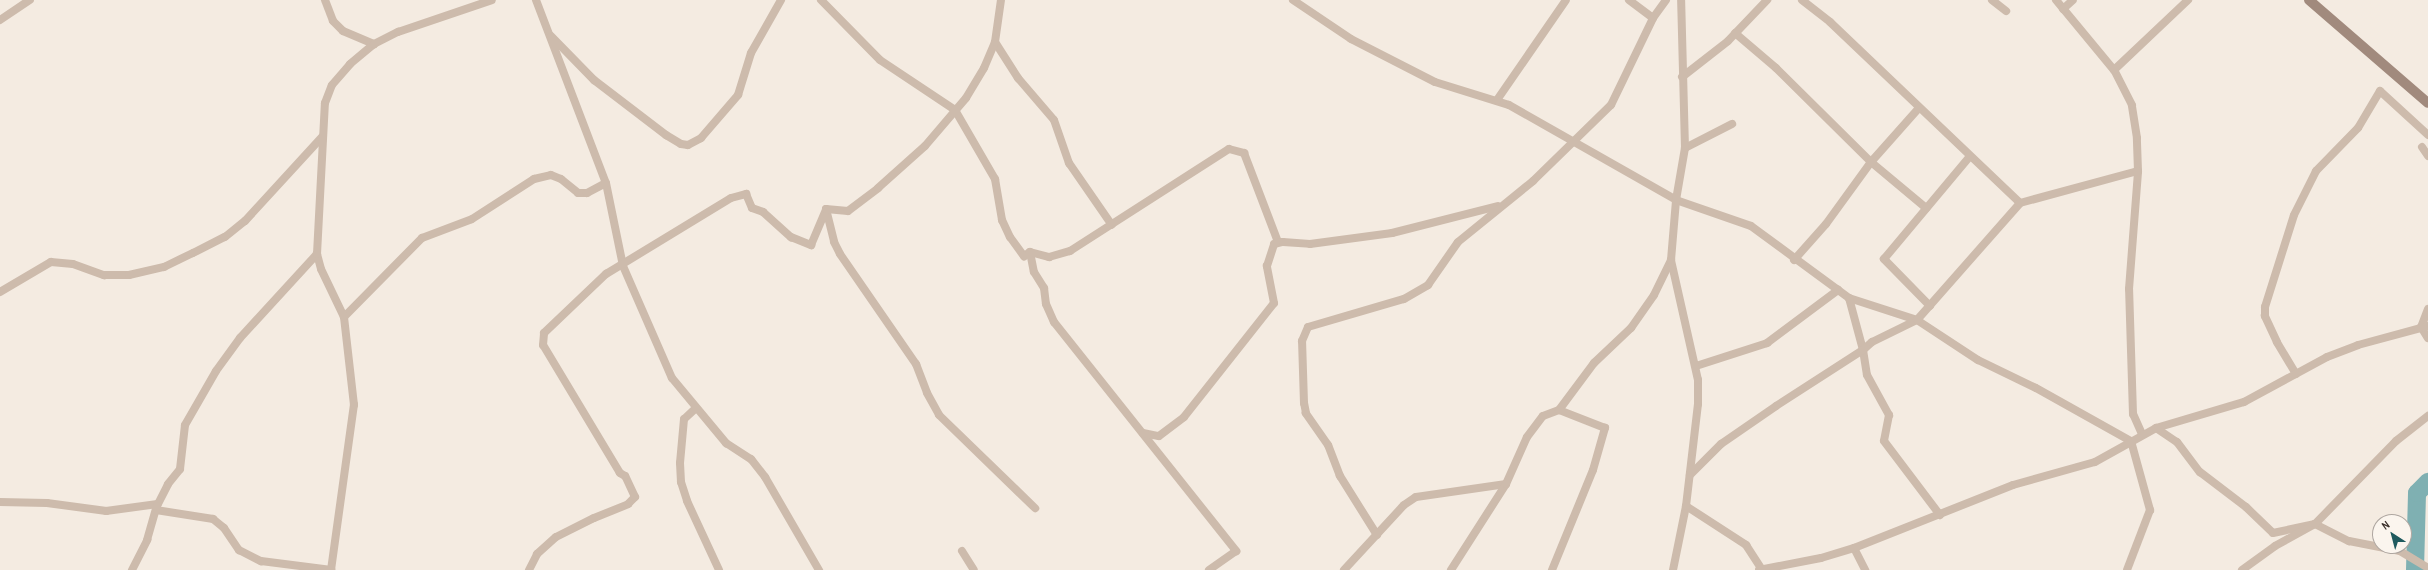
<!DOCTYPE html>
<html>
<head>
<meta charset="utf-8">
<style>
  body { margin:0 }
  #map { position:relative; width:2428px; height:570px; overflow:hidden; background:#f4ebe1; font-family:"Archivo Narrow",sans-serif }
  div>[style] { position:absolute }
  .river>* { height:18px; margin:-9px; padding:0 9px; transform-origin:9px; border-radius:9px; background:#7fb0b2 }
  .street>* { height:8px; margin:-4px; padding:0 4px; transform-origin:4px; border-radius:4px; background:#cdbbac }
  .secondary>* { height:10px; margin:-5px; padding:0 5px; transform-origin:5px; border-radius:5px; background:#a18a7d }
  span { translate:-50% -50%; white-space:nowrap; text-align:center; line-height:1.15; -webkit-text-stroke:3px #fbf5ee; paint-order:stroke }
  .north { position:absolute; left:2372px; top:514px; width:40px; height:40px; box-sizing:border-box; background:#fbf5ee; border:1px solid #aea6a0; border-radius:50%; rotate:324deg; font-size:11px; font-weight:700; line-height:16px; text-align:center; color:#3b302b }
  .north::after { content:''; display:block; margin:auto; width:14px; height:18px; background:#1f5a5e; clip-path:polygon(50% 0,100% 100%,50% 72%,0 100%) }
</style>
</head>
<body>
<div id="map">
  <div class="river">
    <div style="left:2415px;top:570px;width:77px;rotate:-88.5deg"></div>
    <div style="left:2417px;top:493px;width:16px;rotate:-45deg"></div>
  </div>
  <div class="street">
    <div style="left:325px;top:0;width:22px;rotate:69deg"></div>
    <div style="left:333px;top:21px;width:14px;rotate:45deg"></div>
    <div style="left:343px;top:31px;width:34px;rotate:23deg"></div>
    <div style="left:536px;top:0;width:196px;rotate:69.1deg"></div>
    <div style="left:606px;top:183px;width:85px;rotate:78.4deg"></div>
    <div style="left:623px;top:266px;width:122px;rotate:66.4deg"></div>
    <div style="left:672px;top:378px;width:85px;rotate:50.3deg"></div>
    <div style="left:726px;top:443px;width:30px;rotate:33deg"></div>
    <div style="left:751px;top:459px;width:23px;rotate:52deg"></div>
    <div style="left:765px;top:477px;width:108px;rotate:59.9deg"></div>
    <div style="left:821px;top:0;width:84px;rotate:45.5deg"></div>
    <div style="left:880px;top:60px;width:90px;rotate:33.7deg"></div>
    <div style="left:955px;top:110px;width:80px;rotate:59.9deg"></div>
    <div style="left:995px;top:179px;width:42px;rotate:80.3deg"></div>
    <div style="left:1002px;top:220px;width:19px;rotate:65deg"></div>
    <div style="left:1010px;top:237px;width:24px;rotate:54deg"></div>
    <div style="left:1024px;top:256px;width:7px;rotate:-34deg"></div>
    <div style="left:1030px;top:252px;width:20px;rotate:79deg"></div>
    <div style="left:1034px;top:272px;width:19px;rotate:58deg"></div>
    <div style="left:1044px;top:288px;width:16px;rotate:83deg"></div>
    <div style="left:1046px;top:304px;width:20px;rotate:66deg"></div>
    <div style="left:1054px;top:322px;width:293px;rotate:51.5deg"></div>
    <div style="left:1236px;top:551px;width:33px;rotate:145deg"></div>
    <div style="left:1293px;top:0;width:70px;rotate:33.9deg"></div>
    <div style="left:1351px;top:39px;width:94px;rotate:27.1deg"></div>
    <div style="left:1435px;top:82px;width:77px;rotate:17.3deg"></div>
    <div style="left:1509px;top:105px;width:192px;rotate:29.6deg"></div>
    <div style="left:1676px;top:200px;width:79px;rotate:19.1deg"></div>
    <div style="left:1751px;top:226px;width:122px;rotate:36.3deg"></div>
    <div style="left:1849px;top:298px;width:71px;rotate:17.9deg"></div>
    <div style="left:1917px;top:320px;width:73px;rotate:33.3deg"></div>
    <div style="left:1978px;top:360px;width:64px;rotate:25.8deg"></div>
    <div style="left:2036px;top:388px;width:109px;rotate:29.2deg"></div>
    <div style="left:2131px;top:441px;width:72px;rotate:74.6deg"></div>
    <div style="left:2150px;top:510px;width:64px;rotate:111deg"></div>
    <div style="left:1629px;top:0;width:30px;rotate:37deg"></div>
    <div style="left:1802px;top:0;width:36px;rotate:38deg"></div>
    <div style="left:1830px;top:22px;width:262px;rotate:43.6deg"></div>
    <div style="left:1992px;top:0;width:18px;rotate:38deg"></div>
    <div style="left:2056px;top:0;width:91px;rotate:50.4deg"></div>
    <div style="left:2063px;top:9px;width:13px;rotate:-42deg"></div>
    <div style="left:0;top:20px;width:36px;rotate:-34deg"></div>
    <div style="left:1735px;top:33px;width:54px;rotate:40.5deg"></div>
    <div style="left:1776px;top:68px;width:134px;rotate:44.7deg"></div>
    <div style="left:1871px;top:162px;width:72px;rotate:39.9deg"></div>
    <div style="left:551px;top:36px;width:62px;rotate:45.7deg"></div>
    <div style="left:594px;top:80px;width:91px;rotate:37.4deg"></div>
    <div style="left:666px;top:135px;width:17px;rotate:31deg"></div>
    <div style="left:681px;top:144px;width:7px;rotate:8deg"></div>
    <div style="left:688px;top:145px;width:15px;rotate:-28deg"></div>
    <div style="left:701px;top:138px;width:57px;rotate:-49.3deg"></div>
    <div style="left:738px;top:95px;width:44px;rotate:-72.8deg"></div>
    <div style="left:751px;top:53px;width:61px;rotate:-60.5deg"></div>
    <div style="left:995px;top:42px;width:43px;rotate:57.4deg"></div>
    <div style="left:1018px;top:78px;width:55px;rotate:49.4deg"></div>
    <div style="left:1054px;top:120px;width:46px;rotate:70.8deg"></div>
    <div style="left:1069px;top:163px;width:75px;rotate:55.3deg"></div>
    <div style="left:1682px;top:77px;width:58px;rotate:-38deg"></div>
    <div style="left:1728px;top:41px;width:57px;rotate:-46.4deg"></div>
    <div style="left:1497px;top:100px;width:121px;rotate:-55.4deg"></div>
    <div style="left:2422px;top:147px;width:11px;rotate:56deg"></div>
    <div style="left:1685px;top:148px;width:53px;rotate:-27.1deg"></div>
    <div style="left:826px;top:209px;width:34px;rotate:76deg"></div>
    <div style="left:834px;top:242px;width:13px;rotate:63deg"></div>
    <div style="left:840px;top:254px;width:134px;rotate:55.4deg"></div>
    <div style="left:916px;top:364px;width:31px;rotate:69deg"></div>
    <div style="left:927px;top:393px;width:25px;rotate:61deg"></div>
    <div style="left:939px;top:415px;width:134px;rotate:44.1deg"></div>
    <div style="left:1030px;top:252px;width:20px;rotate:15deg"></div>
    <div style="left:1049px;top:257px;width:22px;rotate:-16deg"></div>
    <div style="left:1070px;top:251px;width:189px;rotate:-32.7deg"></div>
    <div style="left:1229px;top:149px;width:16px;rotate:15deg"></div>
    <div style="left:1244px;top:153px;width:95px;rotate:69.1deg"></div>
    <div style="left:1794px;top:260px;width:48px;rotate:-48.4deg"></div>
    <div style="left:1826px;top:224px;width:77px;rotate:-54deg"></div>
    <div style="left:1871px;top:162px;width:72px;rotate:-48.4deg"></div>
    <div style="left:0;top:292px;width:59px;rotate:-30.5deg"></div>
    <div style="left:51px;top:262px;width:22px;rotate:5deg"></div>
    <div style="left:73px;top:264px;width:33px;rotate:20deg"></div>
    <div style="left:104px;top:275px;width:25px"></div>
    <div style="left:129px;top:275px;width:36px;rotate:-13deg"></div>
    <div style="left:164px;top:267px;width:32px;rotate:-26deg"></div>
    <div style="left:193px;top:253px;width:36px;rotate:-27deg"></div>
    <div style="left:225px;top:237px;width:26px;rotate:-39deg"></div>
    <div style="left:245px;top:221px;width:115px;rotate:-47.5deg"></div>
    <div style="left:1849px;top:298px;width:54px;rotate:74.9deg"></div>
    <div style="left:1863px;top:350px;width:25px;rotate:81deg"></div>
    <div style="left:1867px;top:375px;width:46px;rotate:61.2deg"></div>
    <div style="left:1889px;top:415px;width:26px;rotate:101deg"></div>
    <div style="left:1884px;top:441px;width:93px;rotate:52.9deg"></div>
    <div style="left:1930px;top:306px;width:66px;rotate:-134.4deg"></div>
    <div style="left:1884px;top:259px;width:134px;rotate:-50.1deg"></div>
    <div style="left:2428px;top:309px;width:19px;rotate:111deg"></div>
    <div style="left:2421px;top:327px;width:13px;rotate:58deg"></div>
    <div style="left:344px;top:317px;width:111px;rotate:-45.4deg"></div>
    <div style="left:422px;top:238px;width:53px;rotate:-20.8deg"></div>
    <div style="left:472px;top:219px;width:74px;rotate:-32.8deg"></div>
    <div style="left:534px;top:179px;width:17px;rotate:-13deg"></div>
    <div style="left:551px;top:175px;width:11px;rotate:22deg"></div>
    <div style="left:561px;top:179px;width:22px;rotate:39deg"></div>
    <div style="left:578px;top:193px;width:9px"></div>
    <div style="left:587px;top:193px;width:21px;rotate:-28deg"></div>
    <div style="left:1696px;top:366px;width:75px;rotate:-17.9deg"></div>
    <div style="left:1767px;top:343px;width:89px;rotate:-36.7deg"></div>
    <div style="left:2296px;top:374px;width:37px;rotate:-121deg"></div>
    <div style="left:2277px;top:342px;width:29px;rotate:-115deg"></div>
    <div style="left:2265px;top:316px;width:9px;rotate:-90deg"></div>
    <div style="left:2265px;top:307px;width:96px;rotate:-72.5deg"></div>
    <div style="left:2294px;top:215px;width:49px;rotate:-63.4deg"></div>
    <div style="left:2316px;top:171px;width:60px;rotate:-45.7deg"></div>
    <div style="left:2358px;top:128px;width:43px;rotate:-59.3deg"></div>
    <div style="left:2380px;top:91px;width:65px;rotate:42.5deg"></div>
    <div style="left:696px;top:408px;width:16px;rotate:137deg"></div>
    <div style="left:684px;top:419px;width:44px;rotate:95.2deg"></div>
    <div style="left:680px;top:463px;width:19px;rotate:87deg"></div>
    <div style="left:681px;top:482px;width:20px;rotate:72deg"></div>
    <div style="left:687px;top:501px;width:76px;rotate:65.1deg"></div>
    <div style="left:2156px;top:428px;width:25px;rotate:34deg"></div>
    <div style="left:2177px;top:442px;width:38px;rotate:53deg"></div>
    <div style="left:2200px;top:472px;width:58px;rotate:37.3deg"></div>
    <div style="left:2246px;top:507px;width:37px;rotate:44deg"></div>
    <div style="left:2273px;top:533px;width:43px;rotate:-12.1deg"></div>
    <div style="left:2315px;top:524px;width:38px;rotate:27deg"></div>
    <div style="left:2349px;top:541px;width:52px;rotate:11.1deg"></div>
    <div style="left:2400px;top:551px;width:33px;rotate:31deg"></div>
    <div style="left:1143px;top:433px;width:16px;rotate:11deg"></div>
    <div style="left:1159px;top:436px;width:31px;rotate:-37deg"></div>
    <div style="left:1184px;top:417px;width:145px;rotate:-51.7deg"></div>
    <div style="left:1274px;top:303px;width:38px;rotate:-101deg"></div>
    <div style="left:1267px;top:266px;width:23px;rotate:-72deg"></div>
    <div style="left:1274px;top:244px;width:9px;rotate:-13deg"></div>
    <div style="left:1283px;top:242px;width:27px;rotate:4deg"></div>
    <div style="left:1310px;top:244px;width:83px;rotate:-7.6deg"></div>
    <div style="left:1392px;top:233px;width:109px;rotate:-14.3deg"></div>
    <div style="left:2142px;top:434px;width:22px;rotate:-114deg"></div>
    <div style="left:2133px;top:414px;width:125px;rotate:-91.8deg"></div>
    <div style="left:2129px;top:289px;width:118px;rotate:-85.6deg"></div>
    <div style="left:2138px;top:171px;width:33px;rotate:-92deg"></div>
    <div style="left:2137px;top:138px;width:33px;rotate:-99deg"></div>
    <div style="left:2132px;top:105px;width:39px;rotate:-117deg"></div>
    <div style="left:2114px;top:70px;width:102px;rotate:-43.4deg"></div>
    <div style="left:1690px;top:475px;width:44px;rotate:-45deg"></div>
    <div style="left:1721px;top:444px;width:67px;rotate:-34.6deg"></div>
    <div style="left:1776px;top:406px;width:103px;rotate:-32.8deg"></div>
    <div style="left:1863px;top:350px;width:12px;rotate:-42deg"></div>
    <div style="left:1872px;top:342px;width:50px;rotate:-26.1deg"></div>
    <div style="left:1917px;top:320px;width:156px;rotate:-48.6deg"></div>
    <div style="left:2020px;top:203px;width:122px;rotate:-15.2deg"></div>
    <div style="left:0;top:502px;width:47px;rotate:1.2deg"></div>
    <div style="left:47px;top:503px;width:60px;rotate:7.7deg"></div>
    <div style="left:106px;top:511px;width:52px;rotate:-7.7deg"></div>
    <div style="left:158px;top:504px;width:22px;rotate:-63deg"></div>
    <div style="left:168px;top:484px;width:19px;rotate:-51deg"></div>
    <div style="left:180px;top:469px;width:44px;rotate:-83.5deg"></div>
    <div style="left:185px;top:425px;width:62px;rotate:-60.1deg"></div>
    <div style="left:216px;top:371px;width:41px;rotate:-54deg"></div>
    <div style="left:240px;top:338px;width:114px;rotate:-47.5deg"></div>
    <div style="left:1686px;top:506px;width:72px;rotate:33deg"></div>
    <div style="left:1746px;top:545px;width:30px;rotate:57deg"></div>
    <div style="left:156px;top:510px;width:58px;rotate:9deg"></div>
    <div style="left:213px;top:519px;width:14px;rotate:39deg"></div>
    <div style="left:224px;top:528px;width:27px;rotate:56deg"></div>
    <div style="left:239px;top:550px;width:25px;rotate:27deg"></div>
    <div style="left:261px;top:561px;width:71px;rotate:7.3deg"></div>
    <div style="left:1377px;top:535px;width:70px;rotate:-122.1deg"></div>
    <div style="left:1340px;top:476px;width:33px;rotate:-111deg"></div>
    <div style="left:1328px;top:445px;width:39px;rotate:-125deg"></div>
    <div style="left:1306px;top:413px;width:10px;rotate:-101deg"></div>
    <div style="left:1304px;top:403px;width:62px;rotate:-91.8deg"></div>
    <div style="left:1302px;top:341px;width:15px;rotate:-67deg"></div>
    <div style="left:1308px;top:327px;width:100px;rotate:-16.3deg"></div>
    <div style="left:1404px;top:299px;width:28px;rotate:-30deg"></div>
    <div style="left:1428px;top:285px;width:52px;rotate:-55.1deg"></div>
    <div style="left:1458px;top:242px;width:97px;rotate:-39.1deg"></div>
    <div style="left:1533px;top:181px;width:109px;rotate:-44.3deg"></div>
    <div style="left:1611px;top:105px;width:97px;rotate:-64.2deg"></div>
    <div style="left:1653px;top:18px;width:22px;rotate:-54deg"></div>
    <div style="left:1854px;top:548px;width:25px;rotate:63deg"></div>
    <div style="left:962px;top:551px;width:22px;rotate:58deg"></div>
    <div style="left:132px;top:570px;width:34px;rotate:-63deg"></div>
    <div style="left:147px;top:540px;width:35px;rotate:-74deg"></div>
    <div style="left:331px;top:570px;width:167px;rotate:-82.1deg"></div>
    <div style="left:354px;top:405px;width:89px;rotate:-96.5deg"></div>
    <div style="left:344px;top:317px;width:53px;rotate:-115.6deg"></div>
    <div style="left:321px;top:269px;width:16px;rotate:-105deg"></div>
    <div style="left:317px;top:254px;width:151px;rotate:-87deg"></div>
    <div style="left:325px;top:103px;width:19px;rotate:-69deg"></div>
    <div style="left:332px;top:85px;width:28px;rotate:-49deg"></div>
    <div style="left:350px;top:64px;width:31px;rotate:-40deg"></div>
    <div style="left:374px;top:44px;width:27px;rotate:-27deg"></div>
    <div style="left:398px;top:32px;width:99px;rotate:-18.8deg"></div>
    <div style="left:529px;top:570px;width:18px;rotate:-63deg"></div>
    <div style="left:537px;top:554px;width:25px;rotate:-42deg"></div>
    <div style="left:556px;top:537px;width:42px;rotate:-26.6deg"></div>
    <div style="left:594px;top:518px;width:37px;rotate:-22deg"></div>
    <div style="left:628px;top:504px;width:10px;rotate:-45deg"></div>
    <div style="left:635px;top:497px;width:23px;rotate:-115deg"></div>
    <div style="left:625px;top:476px;width:6px;rotate:-149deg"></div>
    <div style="left:620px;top:473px;width:149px;rotate:-121deg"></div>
    <div style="left:543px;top:345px;width:12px;rotate:-85deg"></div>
    <div style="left:544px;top:333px;width:86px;rotate:-43.6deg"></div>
    <div style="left:606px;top:274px;width:146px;rotate:-31.3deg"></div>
    <div style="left:731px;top:198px;width:16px;rotate:-15deg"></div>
    <div style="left:746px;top:194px;width:15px;rotate:67deg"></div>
    <div style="left:752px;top:208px;width:12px;rotate:20deg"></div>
    <div style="left:763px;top:212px;width:38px;rotate:42deg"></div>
    <div style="left:791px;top:237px;width:22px;rotate:22deg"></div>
    <div style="left:811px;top:245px;width:39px;rotate:-67deg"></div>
    <div style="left:826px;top:209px;width:22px;rotate:5deg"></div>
    <div style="left:848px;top:211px;width:38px;rotate:-37deg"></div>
    <div style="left:878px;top:188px;width:63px;rotate:-41.8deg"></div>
    <div style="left:925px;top:146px;width:63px;rotate:-49.5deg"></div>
    <div style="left:966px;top:98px;width:35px;rotate:-59deg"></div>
    <div style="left:984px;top:68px;width:28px;rotate:-67deg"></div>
    <div style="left:995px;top:42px;width:42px;rotate:-81.9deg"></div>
    <div style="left:1344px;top:570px;width:88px;rotate:-47.3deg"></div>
    <div style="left:1404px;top:505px;width:14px;rotate:-34deg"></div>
    <div style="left:1416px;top:497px;width:91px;rotate:-8.2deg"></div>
    <div style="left:1451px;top:570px;width:102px;rotate:-57.4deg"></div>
    <div style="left:1506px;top:484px;width:51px;rotate:-65.9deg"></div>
    <div style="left:1527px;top:437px;width:26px;rotate:-53deg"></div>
    <div style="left:1543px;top:416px;width:17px;rotate:-21deg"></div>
    <div style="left:1559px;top:410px;width:59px;rotate:-53.3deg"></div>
    <div style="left:1594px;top:363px;width:51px;rotate:-43.4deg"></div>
    <div style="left:1631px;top:328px;width:40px;rotate:-55.1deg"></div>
    <div style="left:1654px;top:295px;width:39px;rotate:-64deg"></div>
    <div style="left:1552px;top:570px;width:108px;rotate:-67.7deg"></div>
    <div style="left:1593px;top:470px;width:44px;rotate:-74.1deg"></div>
    <div style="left:1605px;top:428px;width:49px;rotate:-158.6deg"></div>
    <div style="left:1673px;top:570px;width:65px;rotate:-78.5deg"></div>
    <div style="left:1686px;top:506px;width:103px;rotate:-83.3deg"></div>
    <div style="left:1698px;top:404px;width:24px;rotate:-90deg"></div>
    <div style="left:1698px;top:380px;width:123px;rotate:-102.7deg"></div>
    <div style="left:1671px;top:260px;width:60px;rotate:-85.2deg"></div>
    <div style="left:1676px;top:200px;width:53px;rotate:-80.2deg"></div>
    <div style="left:1685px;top:148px;width:148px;rotate:-91.5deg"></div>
    <div style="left:1759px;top:570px;width:63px;rotate:-11deg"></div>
    <div style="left:1821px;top:558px;width:34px;rotate:-17deg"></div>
    <div style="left:1854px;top:548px;width:171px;rotate:-21.6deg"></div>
    <div style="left:2013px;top:485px;width:85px;rotate:-15.7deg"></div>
    <div style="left:2095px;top:462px;width:70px;rotate:-29.1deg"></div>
    <div style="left:2156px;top:428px;width:92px;rotate:-16.5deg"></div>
    <div style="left:2244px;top:402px;width:94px;rotate:-28.5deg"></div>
    <div style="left:2327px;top:357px;width:33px;rotate:-21deg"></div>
    <div style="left:2358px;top:345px;width:73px;rotate:-15.2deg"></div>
    <div style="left:2242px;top:570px;width:41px;rotate:-36deg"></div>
    <div style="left:2275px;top:546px;width:46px;rotate:-28.8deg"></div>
    <div style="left:2315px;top:524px;width:116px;rotate:-45.7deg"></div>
    <div style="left:2396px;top:441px;width:41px;rotate:-38deg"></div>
  </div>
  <div class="secondary">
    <div style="left:2309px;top:0;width:157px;rotate:40.9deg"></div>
  </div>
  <div class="north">N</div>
</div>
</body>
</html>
